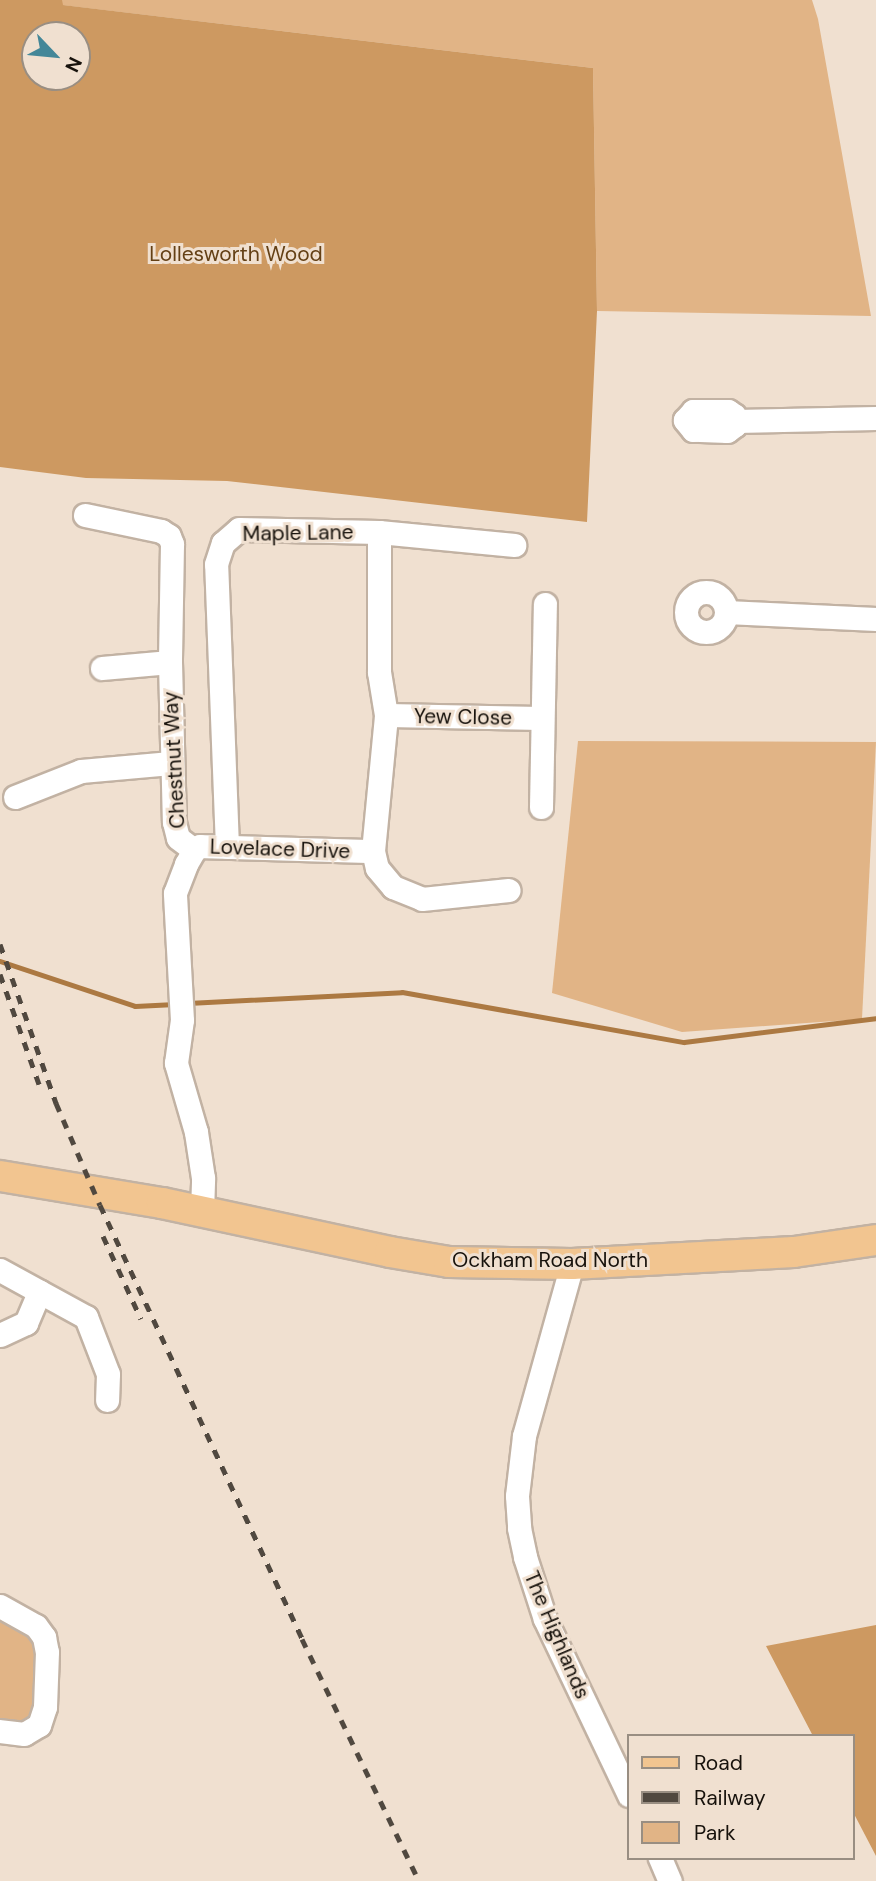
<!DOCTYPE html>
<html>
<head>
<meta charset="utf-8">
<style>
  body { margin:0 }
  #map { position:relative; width:876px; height:1881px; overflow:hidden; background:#f0e0d0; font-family:"DM Sans",sans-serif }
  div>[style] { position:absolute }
  .green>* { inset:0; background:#e1b486 }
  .forest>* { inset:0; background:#cd9961 }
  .stream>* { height:5px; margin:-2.5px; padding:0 2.5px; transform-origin:2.5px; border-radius:2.5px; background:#ac7942 }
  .roads { filter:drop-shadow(2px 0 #c2b2a3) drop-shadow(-2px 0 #c2b2a3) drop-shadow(0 2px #c2b2a3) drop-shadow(0 -2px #c2b2a3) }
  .minor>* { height:23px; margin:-11.5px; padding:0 11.5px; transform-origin:11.5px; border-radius:11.5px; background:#fff }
  .minor>.ring { margin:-11.5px; padding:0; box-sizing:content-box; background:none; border:23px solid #fff; border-radius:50% }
  .major>* { height:30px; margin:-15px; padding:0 15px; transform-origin:15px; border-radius:15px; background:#f2c590 }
  .rail>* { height:5px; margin-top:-2.5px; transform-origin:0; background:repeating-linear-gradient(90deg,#50483f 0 9px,transparent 0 18px) }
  span { translate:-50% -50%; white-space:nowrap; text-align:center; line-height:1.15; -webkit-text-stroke:6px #f0e0d0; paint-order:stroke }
  .park-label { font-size:21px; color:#644015 }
  .street-label { font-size:21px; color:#17120c }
  .legend { position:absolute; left:627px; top:1734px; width:228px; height:126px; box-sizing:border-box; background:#f0e0d0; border:2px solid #998e82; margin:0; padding:9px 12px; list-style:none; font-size:21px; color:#17120c }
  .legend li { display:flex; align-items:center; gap:14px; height:35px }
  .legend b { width:35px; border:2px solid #998e82 }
  .north { position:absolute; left:21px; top:21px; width:70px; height:70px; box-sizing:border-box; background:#f0e0d0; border:2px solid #998e82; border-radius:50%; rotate:116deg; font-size:19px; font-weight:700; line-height:28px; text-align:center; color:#17120c }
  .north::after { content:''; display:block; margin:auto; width:24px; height:32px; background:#448798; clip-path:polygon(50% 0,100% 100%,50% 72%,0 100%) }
</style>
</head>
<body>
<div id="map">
  <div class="green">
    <div style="clip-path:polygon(62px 0,812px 0,818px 19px,871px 316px,597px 311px,593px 68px,62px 5px)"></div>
    <div style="clip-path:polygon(578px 741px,876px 742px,862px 1019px,682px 1032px,552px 993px)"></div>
    <div style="clip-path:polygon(0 1610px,37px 1637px,40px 1712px,26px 1727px,0 1723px)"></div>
  </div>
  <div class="forest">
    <div style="clip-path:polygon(evenodd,0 0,62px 0,63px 5px,593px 68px,597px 311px,587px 522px,227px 481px,86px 478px,0 467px,0 0,35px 35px,77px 35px,77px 77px,35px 77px,35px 35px)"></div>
    <div style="clip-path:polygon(876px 1625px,876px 1856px,853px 1812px,853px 1736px,813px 1736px,766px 1646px)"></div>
  </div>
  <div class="stream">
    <div style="left:0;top:961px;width:142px;rotate:18.4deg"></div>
    <div style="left:135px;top:1006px;width:40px;rotate:-2.9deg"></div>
    <div style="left:188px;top:1003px;width:214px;rotate:-2.9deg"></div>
    <div style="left:402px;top:992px;width:286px;rotate:10.1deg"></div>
    <div style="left:684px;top:1042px;width:193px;rotate:-7.1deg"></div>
  </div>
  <div class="roads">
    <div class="minor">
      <div style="left:693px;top:411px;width:35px"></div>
      <div style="left:728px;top:411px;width:7px;rotate:34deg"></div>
      <div style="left:734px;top:415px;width:10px;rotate:84deg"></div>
      <div style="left:735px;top:425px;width:10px;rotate:143deg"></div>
      <div style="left:727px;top:431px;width:34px;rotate:-178deg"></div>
      <div style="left:693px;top:430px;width:13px;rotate:-129deg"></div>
      <div style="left:685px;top:420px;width:12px;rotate:-48deg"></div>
      <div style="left:736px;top:421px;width:140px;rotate:-1.2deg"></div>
      <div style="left:85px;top:515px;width:78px;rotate:11.9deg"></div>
      <div style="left:161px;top:531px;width:9px;rotate:32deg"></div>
      <div style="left:169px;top:536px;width:9px;rotate:69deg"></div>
      <div style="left:172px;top:544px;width:118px;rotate:91deg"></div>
      <div style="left:170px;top:662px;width:160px;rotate:88.6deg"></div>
      <div style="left:174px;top:822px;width:16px;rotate:76deg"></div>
      <div style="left:178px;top:838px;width:20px;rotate:37deg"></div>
      <div class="ring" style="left:686px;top:592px;width:17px;height:17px"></div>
      <div style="left:726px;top:612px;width:150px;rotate:2.7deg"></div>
      <div style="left:102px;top:668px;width:68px;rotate:-5deg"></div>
      <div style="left:386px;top:715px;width:155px;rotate:1.1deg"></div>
      <div style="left:15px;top:797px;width:71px;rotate:-21.5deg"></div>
      <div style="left:81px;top:771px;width:90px;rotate:-5.1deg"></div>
      <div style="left:541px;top:807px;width:203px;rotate:-88.9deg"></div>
      <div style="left:227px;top:847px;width:283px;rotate:-92.2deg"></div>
      <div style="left:216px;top:564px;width:22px;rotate:-72deg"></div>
      <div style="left:223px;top:543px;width:21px;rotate:-41deg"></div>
      <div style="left:239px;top:529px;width:140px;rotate:1.2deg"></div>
      <div style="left:379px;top:532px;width:136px;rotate:5.5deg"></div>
      <div style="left:373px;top:851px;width:17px;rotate:77deg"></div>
      <div style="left:377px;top:868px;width:25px;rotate:50deg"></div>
      <div style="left:393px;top:887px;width:31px;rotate:22deg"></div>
      <div style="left:422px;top:899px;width:87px;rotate:-5.9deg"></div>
      <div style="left:202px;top:1211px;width:33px;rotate:-88deg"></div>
      <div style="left:203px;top:1178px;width:47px;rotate:-98.7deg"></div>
      <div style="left:196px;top:1132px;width:72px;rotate:-106.2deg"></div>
      <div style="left:176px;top:1063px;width:43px;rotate:-82.1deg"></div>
      <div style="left:182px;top:1020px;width:127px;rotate:-93.2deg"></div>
      <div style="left:175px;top:893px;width:31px;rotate:-69deg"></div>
      <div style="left:186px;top:864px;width:16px;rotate:-60deg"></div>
      <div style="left:194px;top:850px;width:7px;rotate:-34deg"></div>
      <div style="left:200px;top:846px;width:173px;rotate:1.7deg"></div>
      <div style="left:373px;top:851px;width:137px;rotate:-84.5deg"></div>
      <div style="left:386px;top:715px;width:44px;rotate:-99.2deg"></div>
      <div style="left:379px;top:672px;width:140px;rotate:-90deg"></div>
      <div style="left:572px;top:1264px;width:179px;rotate:105.6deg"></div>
      <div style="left:524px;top:1436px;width:60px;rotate:96.7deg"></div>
      <div style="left:517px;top:1496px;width:32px;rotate:86deg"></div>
      <div style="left:519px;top:1528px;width:30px;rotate:78deg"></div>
      <div style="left:525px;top:1557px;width:65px;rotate:72.1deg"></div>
      <div style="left:545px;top:1619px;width:195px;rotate:64.5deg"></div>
      <div style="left:0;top:1270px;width:98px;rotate:28.7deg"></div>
      <div style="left:86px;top:1317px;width:61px;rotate:68.9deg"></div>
      <div style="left:108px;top:1374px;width:26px;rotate:92deg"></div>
      <div style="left:0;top:1335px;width:29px;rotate:-25deg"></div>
      <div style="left:26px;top:1323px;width:34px;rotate:-67deg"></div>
      <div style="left:0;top:1606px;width:41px;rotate:29.1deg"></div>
      <div style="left:36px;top:1626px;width:14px;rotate:54deg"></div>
      <div style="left:44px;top:1637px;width:15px;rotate:79deg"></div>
      <div style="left:47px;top:1652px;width:55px;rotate:92.1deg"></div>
      <div style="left:45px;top:1707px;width:19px;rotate:108deg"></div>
      <div style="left:39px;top:1725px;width:17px;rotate:149deg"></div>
      <div style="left:24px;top:1734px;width:24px;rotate:-173deg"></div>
      <div style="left:660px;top:1858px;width:25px;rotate:67deg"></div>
    </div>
    <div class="major">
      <div style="left:0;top:1176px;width:164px;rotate:9.5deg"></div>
      <div style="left:162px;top:1203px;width:233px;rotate:12.1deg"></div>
      <div style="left:390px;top:1252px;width:60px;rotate:9.6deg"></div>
      <div style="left:449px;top:1262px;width:123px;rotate:0.9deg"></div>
      <div style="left:572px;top:1264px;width:222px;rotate:-3.1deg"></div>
      <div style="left:794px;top:1252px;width:83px;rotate:-8.3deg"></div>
    </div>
  </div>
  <div class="rail">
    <div style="left:0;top:944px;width:169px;rotate:70.6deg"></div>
    <div style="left:56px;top:1103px;width:111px;rotate:66.7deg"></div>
    <div style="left:100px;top:1205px;width:479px;rotate:65deg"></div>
    <div style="left:302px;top:1639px;width:269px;rotate:64.2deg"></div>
    <div style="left:0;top:974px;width:117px;rotate:70.5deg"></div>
    <div style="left:103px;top:1236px;width:91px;rotate:65.4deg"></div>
  </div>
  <div class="park-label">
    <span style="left:236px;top:254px">Lollesworth Wood</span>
  </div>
  <div class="street-label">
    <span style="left:298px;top:533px;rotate:-1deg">Maple Lane</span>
    <span style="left:463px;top:717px;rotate:1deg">Yew Close</span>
    <span style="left:174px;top:760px;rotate:-93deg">Chestnut Way</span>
    <span style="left:280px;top:849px;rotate:2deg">Lovelace Drive</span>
    <span style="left:550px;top:1260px">Ockham Road North</span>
    <span style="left:557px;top:1635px;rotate:67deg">The Highlands</span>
  </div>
  <ul class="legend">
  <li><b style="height:9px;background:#f2c590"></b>Road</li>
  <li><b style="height:9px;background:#50483f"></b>Railway</li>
  <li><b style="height:19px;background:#e1b486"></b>Park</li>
  </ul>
  <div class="north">N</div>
</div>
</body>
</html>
